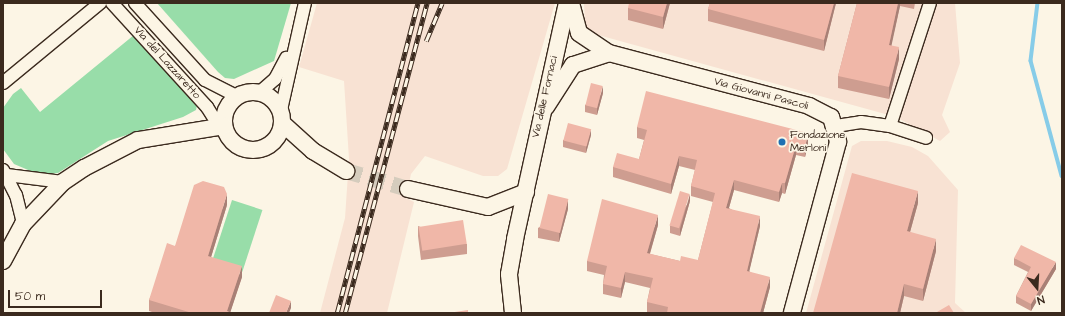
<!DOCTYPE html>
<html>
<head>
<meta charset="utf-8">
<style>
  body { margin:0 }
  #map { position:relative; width:1065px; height:316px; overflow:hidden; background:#fcf5e5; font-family:"Architects Daughter",sans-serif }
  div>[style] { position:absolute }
  .built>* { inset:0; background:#f8e2d3 }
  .green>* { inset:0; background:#98dda9; transform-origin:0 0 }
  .stream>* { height:3.5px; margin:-1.75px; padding:0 1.75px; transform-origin:1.75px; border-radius:1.75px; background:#87cce8 }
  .major-tunnel>* { height:16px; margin-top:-8px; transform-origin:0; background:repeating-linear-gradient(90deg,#d5ccbd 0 16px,transparent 0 24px) }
  .roads { filter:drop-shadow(1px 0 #3b2a1e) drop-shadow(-1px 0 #3b2a1e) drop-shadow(0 1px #3b2a1e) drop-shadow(0 -1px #3b2a1e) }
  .minor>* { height:12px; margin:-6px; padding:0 6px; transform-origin:6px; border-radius:6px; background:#fcf5e5 }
  .major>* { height:16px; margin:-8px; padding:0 8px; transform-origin:8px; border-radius:8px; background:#fcf5e5 }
  .major>.ring { margin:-8px; padding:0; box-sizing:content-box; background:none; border:16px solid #fcf5e5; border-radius:50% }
  .rail>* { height:4.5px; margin-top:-2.25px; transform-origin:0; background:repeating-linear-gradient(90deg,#fcf5e5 0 9px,#3b2a1e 0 18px); box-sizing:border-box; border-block:1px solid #3b2a1e }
  .wall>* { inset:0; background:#ce9d90 }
  .shaded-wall>* { inset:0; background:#a88076 }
  .building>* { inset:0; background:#f0b7a8; transform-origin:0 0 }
  .dots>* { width:11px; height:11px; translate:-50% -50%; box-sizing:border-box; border:2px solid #fcf5e5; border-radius:50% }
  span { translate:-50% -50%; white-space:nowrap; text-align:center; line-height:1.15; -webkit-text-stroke:3.5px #fcf5e5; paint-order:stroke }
  .street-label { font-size:11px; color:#3b2a1e }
  .poi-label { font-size:11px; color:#3b2a1e }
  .left { translate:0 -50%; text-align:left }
  .frame { position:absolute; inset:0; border:4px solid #3b2a1e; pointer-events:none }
  .north { position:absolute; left:1017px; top:268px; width:40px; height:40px; -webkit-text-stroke:3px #fcf5e5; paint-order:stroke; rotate:162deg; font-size:11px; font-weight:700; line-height:16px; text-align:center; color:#3b2a1e }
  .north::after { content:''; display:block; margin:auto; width:14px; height:18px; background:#3b2a1e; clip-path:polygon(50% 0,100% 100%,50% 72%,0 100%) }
  .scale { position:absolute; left:8px; top:290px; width:94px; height:18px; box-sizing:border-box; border:2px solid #3b2a1e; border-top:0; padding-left:5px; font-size:12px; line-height:14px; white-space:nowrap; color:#3b2a1e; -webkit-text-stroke:3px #fcf5e5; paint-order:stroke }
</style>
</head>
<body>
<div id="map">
  <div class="built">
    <div style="clip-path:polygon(317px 3px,555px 3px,507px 169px,498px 176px,483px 176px,425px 156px,411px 174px,406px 198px,414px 202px,387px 313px,320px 313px,345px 218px,349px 159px,344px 81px,299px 67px)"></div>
    <div style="clip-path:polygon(584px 3px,955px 3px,960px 63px,942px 115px,950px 132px,940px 141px,896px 117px,591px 33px,585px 25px)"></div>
    <div style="clip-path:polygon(861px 141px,887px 141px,912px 147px,928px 156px,958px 190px,955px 303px,966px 313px,806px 313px,852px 146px)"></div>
  </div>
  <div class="green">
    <div style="clip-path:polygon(157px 3px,291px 3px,274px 61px,234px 79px,225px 78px,218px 72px)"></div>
    <div style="clip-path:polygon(134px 35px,197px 105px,196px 110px,183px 117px,108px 141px,58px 173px,40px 175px,14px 164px,3px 149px,3px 108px,13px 94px,21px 88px,40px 112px)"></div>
    <div style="left:232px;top:200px;width:32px;height:65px;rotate:18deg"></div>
  </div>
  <div class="stream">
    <div style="left:1038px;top:3px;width:58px;rotate:96.9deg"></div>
    <div style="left:1031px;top:61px;width:119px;rotate:74.9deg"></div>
  </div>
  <div class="major-tunnel">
    <div style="left:346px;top:171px;width:65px;rotate:16.2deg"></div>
  </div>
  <div class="roads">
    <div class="minor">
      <div style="left:112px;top:3px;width:141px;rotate:47.6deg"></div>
      <div style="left:207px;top:107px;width:22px;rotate:58deg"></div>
      <div style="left:135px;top:3px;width:104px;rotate:47.7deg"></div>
      <div style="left:205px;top:80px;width:35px;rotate:27deg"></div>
      <div style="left:3px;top:83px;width:126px;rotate:-39.5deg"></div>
      <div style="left:260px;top:92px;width:20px;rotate:-41deg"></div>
      <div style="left:275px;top:79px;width:24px;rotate:-62deg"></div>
      <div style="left:281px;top:110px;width:110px;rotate:-77.4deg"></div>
      <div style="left:836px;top:126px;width:25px;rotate:-9deg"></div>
      <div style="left:861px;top:122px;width:29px;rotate:8deg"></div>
      <div style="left:890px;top:126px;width:38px;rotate:18deg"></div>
      <div style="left:890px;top:126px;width:129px;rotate:-72deg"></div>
      <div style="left:3px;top:170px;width:28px;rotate:63deg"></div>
      <div style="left:16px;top:195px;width:30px;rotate:76deg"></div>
      <div style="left:7px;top:175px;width:56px;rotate:7.1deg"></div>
    </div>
    <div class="major">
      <div style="left:571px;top:3px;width:31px;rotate:75deg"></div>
      <div style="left:579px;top:33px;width:36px;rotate:34deg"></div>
      <div style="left:609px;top:53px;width:207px;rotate:14.8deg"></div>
      <div style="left:809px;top:106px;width:25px;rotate:27deg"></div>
      <div style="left:831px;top:117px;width:26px;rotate:74deg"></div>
      <div style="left:838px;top:142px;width:177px;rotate:105.1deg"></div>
      <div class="ring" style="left:224px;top:92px;width:42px;height:42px"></div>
      <div style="left:546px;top:107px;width:50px;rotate:-57.3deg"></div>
      <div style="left:573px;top:65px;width:38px;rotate:-18deg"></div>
      <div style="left:282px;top:123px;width:42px;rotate:42.1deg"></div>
      <div style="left:313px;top:151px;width:39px;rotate:31deg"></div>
      <div style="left:408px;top:189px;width:82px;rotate:12.7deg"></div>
      <div style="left:488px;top:207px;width:41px;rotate:-21.5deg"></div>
      <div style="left:3px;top:261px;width:42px;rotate:-61.6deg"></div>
      <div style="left:23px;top:224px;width:58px;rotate:-46.4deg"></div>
      <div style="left:63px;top:182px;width:25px;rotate:-34deg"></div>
      <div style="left:84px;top:168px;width:61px;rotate:-27.4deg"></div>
      <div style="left:138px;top:140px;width:87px;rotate:-9.2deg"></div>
      <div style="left:513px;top:313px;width:39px;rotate:-96deg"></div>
      <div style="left:509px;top:274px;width:36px;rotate:-80deg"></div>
      <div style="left:515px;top:239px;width:242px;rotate:-77.6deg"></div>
    </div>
  </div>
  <div class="rail">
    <div style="left:426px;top:41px;width:41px;rotate:-67.2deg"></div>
    <div style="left:337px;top:313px;width:320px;rotate:-75.4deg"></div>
    <div style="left:345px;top:313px;width:321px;rotate:-75.2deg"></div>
  </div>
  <div class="wall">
    <div style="clip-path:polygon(670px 3px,663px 29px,628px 20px,628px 8px)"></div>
    <div style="clip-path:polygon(710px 3px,836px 3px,824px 51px,708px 21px,708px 9px)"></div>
    <div style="clip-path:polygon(857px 3px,915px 3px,914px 9px,900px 6px,891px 45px,899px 59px,889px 99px,838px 88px,838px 76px)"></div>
    <div style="clip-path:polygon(603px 93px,597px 115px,585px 112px,585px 105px)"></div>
    <div style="clip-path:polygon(637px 127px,808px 144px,805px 157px,796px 155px,785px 194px,782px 193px,779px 202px,734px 190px,729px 208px,760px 226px,749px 271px,770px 287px,763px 313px,650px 313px,647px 312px,647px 302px,650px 288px,625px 282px,621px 298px,603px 294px,603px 284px,604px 275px,587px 271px,587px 261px,658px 225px,650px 254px,680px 261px,698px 260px,713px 202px,691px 196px,691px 186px,695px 170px,679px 166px,671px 194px,613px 177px,613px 167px,639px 159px,644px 140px,637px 138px)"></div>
    <div style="clip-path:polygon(591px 135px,586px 153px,563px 147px,563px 140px)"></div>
    <div style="clip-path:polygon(690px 201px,680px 236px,670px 233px,670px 226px)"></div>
    <div style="clip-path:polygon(918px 203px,910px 232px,936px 251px,923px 301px,904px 296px,900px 313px,813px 313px)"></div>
    <div style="clip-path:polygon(227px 205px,211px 257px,242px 277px,230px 313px,232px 313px,155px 313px,149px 311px,149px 300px,175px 246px)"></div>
    <div style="clip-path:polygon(568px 209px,559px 242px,538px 238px,538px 228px)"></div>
    <div style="clip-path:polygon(418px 226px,467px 244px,467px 254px,421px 260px,418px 236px)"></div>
    <div style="clip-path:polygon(1014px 258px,1056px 269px,1031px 311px,1016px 303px,1016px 296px,1028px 272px,1014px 265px)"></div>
  </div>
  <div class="shaded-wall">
    <div style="clip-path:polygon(667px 3px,670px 3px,663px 29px,663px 17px)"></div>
    <div style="clip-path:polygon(834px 3px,836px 3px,824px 51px,824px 40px)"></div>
    <div style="clip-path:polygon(898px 3px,900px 3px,900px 6px,889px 57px,889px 45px)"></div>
    <div style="clip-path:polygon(899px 47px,899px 59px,889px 99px,889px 87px)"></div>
    <div style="clip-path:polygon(603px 86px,603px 93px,597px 115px,597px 108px)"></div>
    <div style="clip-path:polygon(591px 129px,591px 135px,586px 153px,586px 146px)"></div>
    <div style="clip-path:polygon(808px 133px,808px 144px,805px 157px,805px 147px)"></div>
    <div style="clip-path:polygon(796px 145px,796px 155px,785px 194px,785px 183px)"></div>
    <div style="clip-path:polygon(679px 156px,679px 166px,671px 194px,671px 184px)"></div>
    <div style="clip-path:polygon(734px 180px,734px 190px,726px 218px,726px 208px)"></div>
    <div style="clip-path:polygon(782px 183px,782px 193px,779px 202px,779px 192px)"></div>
    <div style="clip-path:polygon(918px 191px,918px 203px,907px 243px,907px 231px)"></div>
    <div style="clip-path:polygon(227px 194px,227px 205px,208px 267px,208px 256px)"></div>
    <div style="clip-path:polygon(690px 194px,690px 201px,680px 236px,680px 229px)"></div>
    <div style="clip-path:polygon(568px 199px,568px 209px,559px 242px,559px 233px)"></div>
    <div style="clip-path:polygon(658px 215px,658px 225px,647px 263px,647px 253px)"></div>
    <div style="clip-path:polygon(760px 216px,760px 226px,747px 281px,747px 271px)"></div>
    <div style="clip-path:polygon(936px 239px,936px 251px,923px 301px,923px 289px)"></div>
    <div style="clip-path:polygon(1056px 262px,1056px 269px,1031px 311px,1031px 304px)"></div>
    <div style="clip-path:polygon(242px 266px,242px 277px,230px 313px,227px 311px)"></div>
    <div style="clip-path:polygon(625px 272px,625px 282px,621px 298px,621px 288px)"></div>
    <div style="clip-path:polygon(770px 277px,770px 287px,763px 313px,760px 313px)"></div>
    <div style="clip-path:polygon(904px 284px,904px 296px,900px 313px,897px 313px)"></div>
    <div style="clip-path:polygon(291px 301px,291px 308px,289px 313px,286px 313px)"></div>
  </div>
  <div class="building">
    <div style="clip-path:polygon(629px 3px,667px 3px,663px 17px,628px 8px)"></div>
    <div style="clip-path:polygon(710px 3px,834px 3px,824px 40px,708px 9px)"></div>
    <div style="clip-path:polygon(857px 3px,898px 3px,889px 45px,899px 47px,889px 87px,838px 76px)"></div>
    <div style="left:591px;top:83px;width:12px;height:23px;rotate:14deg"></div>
    <div style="clip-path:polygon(646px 91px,808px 133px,805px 147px,796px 145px,785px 183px,782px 183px,779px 192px,734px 180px,726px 208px,760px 216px,747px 271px,770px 277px,760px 313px,667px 313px,668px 307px,647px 302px,653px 278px,625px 272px,621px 288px,603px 284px,607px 266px,587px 261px,602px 199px,658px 215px,647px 253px,680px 261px,681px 256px,698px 260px,715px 193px,691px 186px,697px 160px,679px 156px,671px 184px,613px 167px,617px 153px,639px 159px,647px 130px,637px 127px)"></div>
    <div style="left:568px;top:123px;width:24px;height:18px;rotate:15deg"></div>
    <div style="clip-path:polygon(852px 173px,918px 191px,907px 231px,936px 239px,923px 289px,904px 284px,897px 313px,813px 313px)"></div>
    <div style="clip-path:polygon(203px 181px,224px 187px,227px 194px,208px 256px,242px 266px,227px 311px,232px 313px,192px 313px,149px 300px,167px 243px,175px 246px,194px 185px)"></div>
    <div style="left:680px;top:191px;width:10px;height:36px;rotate:17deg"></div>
    <div style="left:548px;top:194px;width:21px;height:35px;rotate:14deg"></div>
    <div style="left:463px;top:220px;width:24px;height:45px;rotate:81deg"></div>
    <div style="clip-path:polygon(1021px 245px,1056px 262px,1031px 304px,1016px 296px,1031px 267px,1014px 258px)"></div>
    <div style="clip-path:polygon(276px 295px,291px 301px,286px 313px,269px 313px)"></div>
    <div style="clip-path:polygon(949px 305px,954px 313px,938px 313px,937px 312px)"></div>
    <div style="clip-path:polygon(468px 310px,468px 313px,448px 313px)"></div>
  </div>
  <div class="dots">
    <div style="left:782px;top:142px;background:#1f6fb2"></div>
  </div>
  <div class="street-label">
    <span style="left:167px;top:63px;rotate:48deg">Via del Lazzaretto</span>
    <span style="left:761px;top:94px;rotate:15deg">Via Giovanni Pascoli</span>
    <span style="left:545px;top:97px;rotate:-77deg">Via delle Fornaci</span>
  </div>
  <div class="poi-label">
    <span class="left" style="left:790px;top:142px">Fondazione<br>Merloni</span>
  </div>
  <div class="frame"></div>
  <div class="north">N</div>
  <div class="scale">50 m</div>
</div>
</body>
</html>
